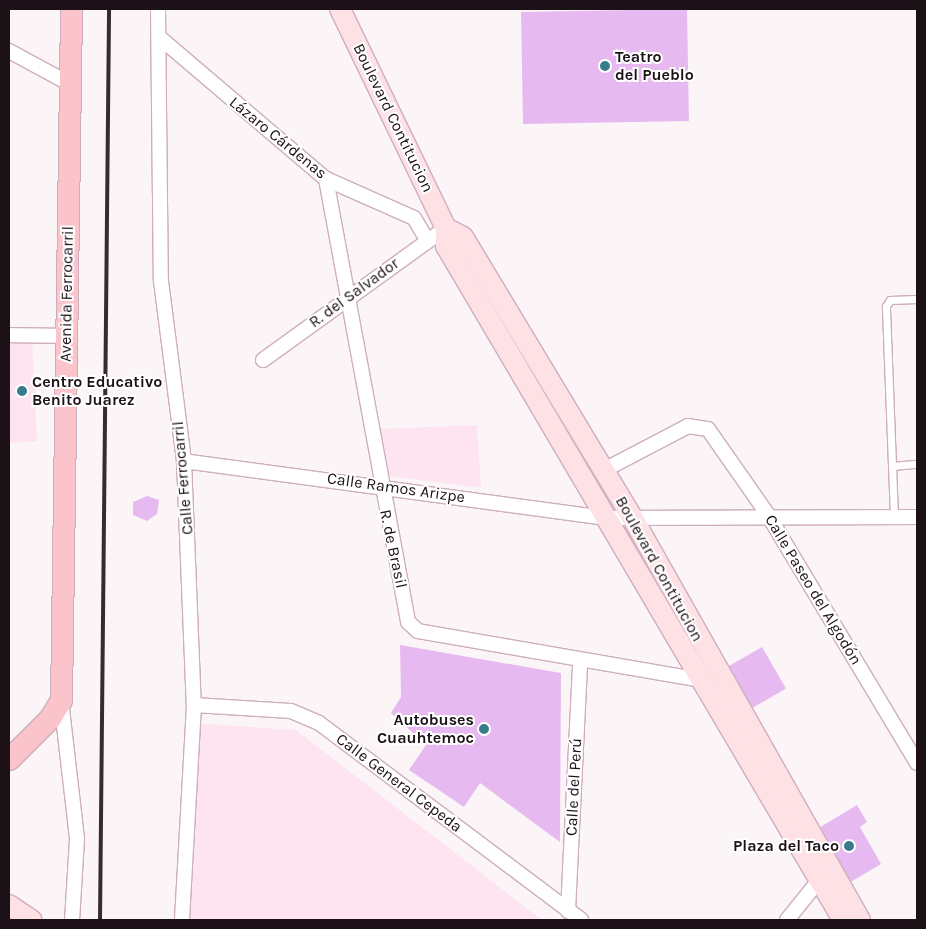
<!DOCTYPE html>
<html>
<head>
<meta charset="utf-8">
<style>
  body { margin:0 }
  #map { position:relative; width:926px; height:929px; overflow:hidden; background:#fcf5f8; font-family:Karla,sans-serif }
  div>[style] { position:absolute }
  .built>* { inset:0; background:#fde4f0 }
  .building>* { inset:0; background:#e6baf0; transform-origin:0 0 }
  .roads { filter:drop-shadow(1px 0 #ceaebe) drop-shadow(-1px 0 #ceaebe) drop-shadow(0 1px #ceaebe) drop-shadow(0 -1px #ceaebe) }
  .lane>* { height:7px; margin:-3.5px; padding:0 3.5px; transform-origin:3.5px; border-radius:3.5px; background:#fff }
  .street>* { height:14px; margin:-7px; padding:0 7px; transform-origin:7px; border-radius:7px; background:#fff }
  .secondary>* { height:20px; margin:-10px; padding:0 10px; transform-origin:10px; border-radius:10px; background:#fde1e5 }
  .primary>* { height:21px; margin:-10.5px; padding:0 10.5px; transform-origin:10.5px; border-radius:10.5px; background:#fbc4ca }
  .rail>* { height:4px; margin:-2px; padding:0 2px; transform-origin:2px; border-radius:2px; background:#352b30 }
  .dots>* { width:14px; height:14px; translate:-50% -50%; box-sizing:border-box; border:2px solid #fff; border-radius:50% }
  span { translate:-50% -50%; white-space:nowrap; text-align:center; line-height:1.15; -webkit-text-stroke:4px #fff; paint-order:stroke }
  .poi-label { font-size:16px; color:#1c1117; font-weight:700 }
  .left { translate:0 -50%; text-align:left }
  .right { translate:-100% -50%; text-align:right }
  .street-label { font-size:16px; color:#1c1117 }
  .frame { position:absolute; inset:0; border:10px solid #1c1117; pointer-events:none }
</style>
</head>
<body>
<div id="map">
  <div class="built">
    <div style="clip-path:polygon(32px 338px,37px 441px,9px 443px,9px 340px)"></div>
    <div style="clip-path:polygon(477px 425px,481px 488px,389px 476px,379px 429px)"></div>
    <div style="clip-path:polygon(193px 723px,296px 730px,542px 920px,187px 920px)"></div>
  </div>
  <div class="building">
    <div style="left:687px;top:9px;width:112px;height:166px;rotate:89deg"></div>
    <div style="clip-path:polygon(147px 496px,159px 500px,157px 514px,147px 521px,133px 515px,133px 502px)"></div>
    <div style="clip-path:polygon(400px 645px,561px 673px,560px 842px,480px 783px,464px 807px,409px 770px,426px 745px,391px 713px,401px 697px)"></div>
    <div style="left:762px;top:647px;width:48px;height:50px;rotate:60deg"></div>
    <div style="clip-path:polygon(857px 805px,867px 822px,860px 827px,881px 864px,849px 883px,817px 829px)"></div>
  </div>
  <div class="roads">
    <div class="lane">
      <div style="left:892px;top:466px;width:25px;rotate:-5deg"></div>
      <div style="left:894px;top:517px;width:211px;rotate:-92.2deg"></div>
      <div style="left:886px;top:306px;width:7px;rotate:-56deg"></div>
      <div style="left:890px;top:300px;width:27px;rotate:-2deg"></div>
    </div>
    <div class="street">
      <div style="left:158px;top:9px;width:272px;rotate:89.4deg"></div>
      <div style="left:161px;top:281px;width:181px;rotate:82.7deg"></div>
      <div style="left:184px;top:461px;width:244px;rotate:87.7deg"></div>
      <div style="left:194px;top:705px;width:215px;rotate:93.2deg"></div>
      <div style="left:159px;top:37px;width:219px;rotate:40.4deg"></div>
      <div style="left:326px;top:179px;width:96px;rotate:23.9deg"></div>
      <div style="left:414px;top:218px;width:26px;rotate:59deg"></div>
      <div style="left:9px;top:51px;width:69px;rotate:28.4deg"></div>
      <div style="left:326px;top:179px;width:451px;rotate:79.5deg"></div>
      <div style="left:408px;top:622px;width:13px;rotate:42deg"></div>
      <div style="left:418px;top:631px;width:287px;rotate:9.8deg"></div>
      <div style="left:9px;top:335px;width:57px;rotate:1deg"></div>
      <div style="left:263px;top:360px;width:226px;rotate:-35.8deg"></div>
      <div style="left:184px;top:461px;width:427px;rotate:7.7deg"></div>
      <div style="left:607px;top:518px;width:310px;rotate:-0.2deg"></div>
      <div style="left:604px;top:470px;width:95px;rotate:-27.6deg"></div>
      <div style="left:688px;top:426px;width:20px;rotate:9deg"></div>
      <div style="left:708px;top:429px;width:105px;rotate:55.1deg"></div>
      <div style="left:768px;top:515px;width:289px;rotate:59deg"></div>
      <div style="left:61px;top:700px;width:140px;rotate:83.4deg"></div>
      <div style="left:77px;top:839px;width:81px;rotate:93.5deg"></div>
      <div style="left:194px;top:705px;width:97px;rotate:3.5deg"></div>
      <div style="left:291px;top:711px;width:30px;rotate:23deg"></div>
      <div style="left:319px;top:723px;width:328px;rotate:36.9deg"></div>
      <div style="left:568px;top:911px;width:249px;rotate:-87.2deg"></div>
      <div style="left:787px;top:920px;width:59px;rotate:-51.2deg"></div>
    </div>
    <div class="secondary">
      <div style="left:340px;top:9px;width:243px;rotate:64.2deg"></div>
      <div style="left:446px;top:228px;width:18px;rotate:90deg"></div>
      <div style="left:446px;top:246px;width:782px;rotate:59.5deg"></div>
      <div style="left:446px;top:228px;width:19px;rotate:28deg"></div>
      <div style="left:463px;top:237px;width:327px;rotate:58.9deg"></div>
      <div style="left:632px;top:517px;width:463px;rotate:60.5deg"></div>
      <div style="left:9px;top:905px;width:27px;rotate:34deg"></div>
    </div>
    <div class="primary">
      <div style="left:9px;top:759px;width:58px;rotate:-45deg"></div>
      <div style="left:50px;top:718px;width:21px;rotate:-59deg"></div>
      <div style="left:61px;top:700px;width:691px;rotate:-89.17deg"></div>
    </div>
  </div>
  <div class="rail">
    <div style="left:100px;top:920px;width:911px;rotate:-89.43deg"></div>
  </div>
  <div class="dots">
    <div style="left:605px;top:66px;background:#387b8b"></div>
    <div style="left:22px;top:391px;background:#387b8b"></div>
    <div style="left:484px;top:729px;background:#387b8b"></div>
    <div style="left:849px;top:846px;background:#387b8b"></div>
  </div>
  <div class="poi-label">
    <span class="left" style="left:615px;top:66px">Teatro<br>del Pueblo</span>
    <span class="left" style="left:32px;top:391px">Centro Educativo<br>Benito Juarez</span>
    <span class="right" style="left:474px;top:729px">Autobuses<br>Cuauhtemoc</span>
    <span class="right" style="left:839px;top:846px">Plaza del Taco</span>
  </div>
  <div class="street-label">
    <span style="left:393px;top:118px;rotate:64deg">Boulevard Contitucion</span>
    <span style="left:278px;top:138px;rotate:39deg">Lázaro Cárdenas</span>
    <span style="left:354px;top:293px;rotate:-36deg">R. del Salvador</span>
    <span style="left:67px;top:294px;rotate:-89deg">Avenida Ferrocarril</span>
    <span style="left:183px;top:478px;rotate:-95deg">Calle Ferrocarril</span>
    <span style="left:396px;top:488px;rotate:8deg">Calle Ramos Arizpe</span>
    <span style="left:393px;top:549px;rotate:78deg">R. de Brasil</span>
    <span style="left:659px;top:569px;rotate:61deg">Boulevard Contitucion</span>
    <span style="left:813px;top:590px;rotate:59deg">Calle Paseo del Algodón</span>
    <span style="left:399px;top:783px;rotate:37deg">Calle General Cepeda</span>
    <span style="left:574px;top:787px;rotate:-87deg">Calle del Perú</span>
  </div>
  <div class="frame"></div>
</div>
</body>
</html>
